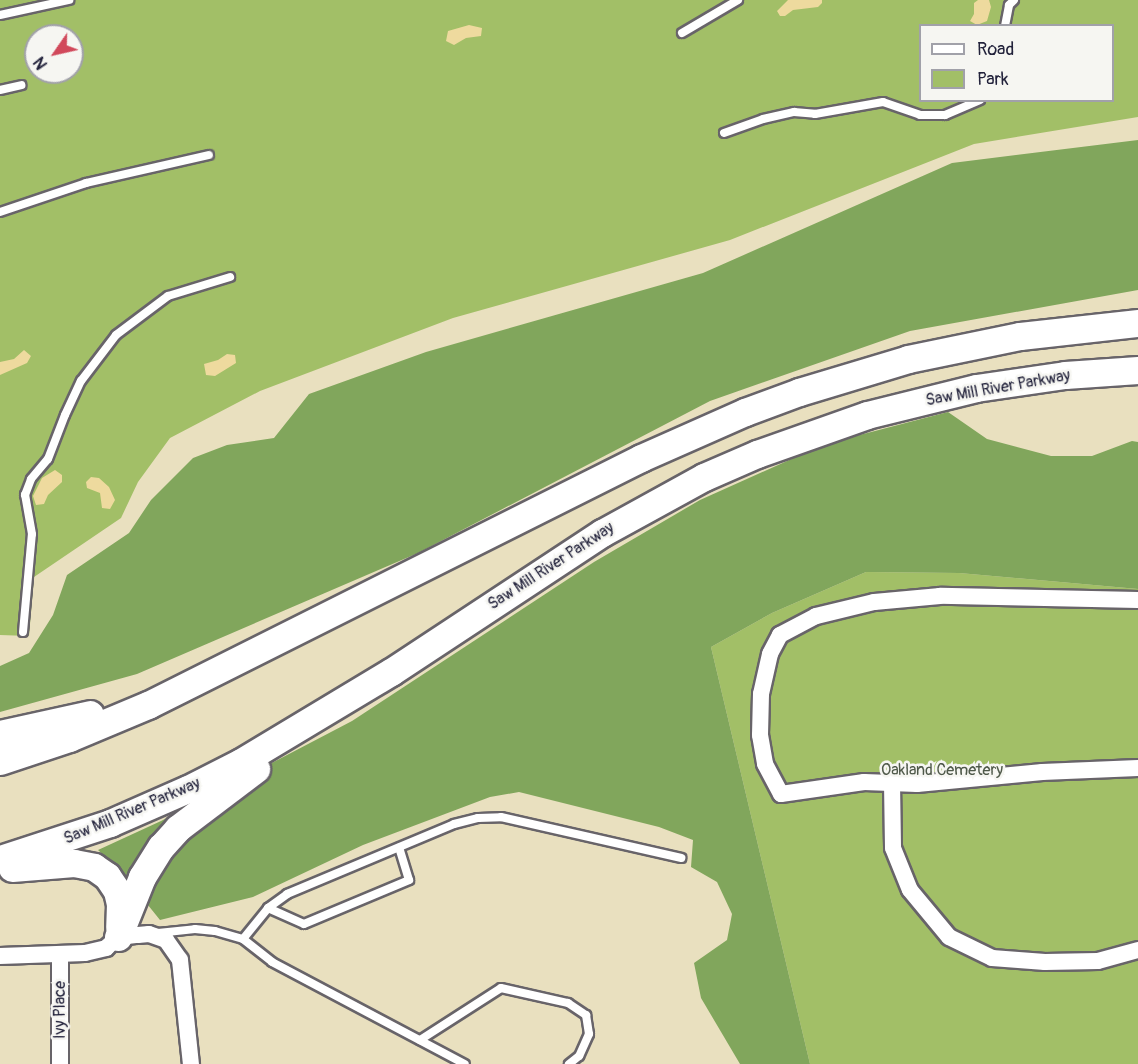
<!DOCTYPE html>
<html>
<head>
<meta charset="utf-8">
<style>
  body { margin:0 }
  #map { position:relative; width:1138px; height:1064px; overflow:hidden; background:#e9e0bf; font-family:Pangolin,sans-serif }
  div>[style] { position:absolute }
  .green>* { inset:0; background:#a2bf67 }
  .forest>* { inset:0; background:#81a65c }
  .sand>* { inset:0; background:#eeda9e }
  .roads { filter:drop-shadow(2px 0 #686469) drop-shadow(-2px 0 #686469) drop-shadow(0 2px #686469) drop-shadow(0 -2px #686469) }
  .service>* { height:8px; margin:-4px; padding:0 4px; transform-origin:4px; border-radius:4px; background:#fff }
  .minor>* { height:16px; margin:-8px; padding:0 8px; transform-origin:8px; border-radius:8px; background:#fff }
  .trunk>* { height:27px; margin:-13.5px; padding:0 13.5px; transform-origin:13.5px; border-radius:13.5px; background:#fff }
  span { translate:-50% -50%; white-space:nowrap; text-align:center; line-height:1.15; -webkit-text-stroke:5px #f6f6f2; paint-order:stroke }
  .street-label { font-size:16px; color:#22223b }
  .park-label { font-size:16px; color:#4f594a }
  .legend { position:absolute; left:919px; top:24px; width:195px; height:78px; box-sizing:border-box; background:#f6f6f2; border:2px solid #a1a1a9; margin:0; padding:8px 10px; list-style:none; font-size:18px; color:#22223b }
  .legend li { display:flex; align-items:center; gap:12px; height:30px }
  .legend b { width:30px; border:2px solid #a1a1a9 }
  .north { position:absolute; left:24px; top:24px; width:60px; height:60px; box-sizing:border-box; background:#f6f6f2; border:2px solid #a1a1a9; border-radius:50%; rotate:236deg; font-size:16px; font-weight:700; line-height:24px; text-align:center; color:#22223b }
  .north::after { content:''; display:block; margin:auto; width:21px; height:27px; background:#d1495b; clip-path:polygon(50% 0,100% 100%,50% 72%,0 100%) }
</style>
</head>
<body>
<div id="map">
  <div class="green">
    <div style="clip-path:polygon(evenodd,0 0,1138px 0,1138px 117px,974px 144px,730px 240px,453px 318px,260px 391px,170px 438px,138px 482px,121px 518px,34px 577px,29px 636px,0 635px,0 0,920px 26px,1112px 26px,1112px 100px,920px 100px,920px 26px,0 0,36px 36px,72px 36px,72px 72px,36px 72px,36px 36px)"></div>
    <div style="clip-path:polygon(866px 572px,959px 573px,1138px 589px,1138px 1064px,810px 1064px,711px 647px,772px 613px)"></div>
  </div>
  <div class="forest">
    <div style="clip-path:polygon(1138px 140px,1138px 290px,910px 331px,710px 401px,418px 553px,137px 674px,0 712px,0 666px,29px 653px,53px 615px,67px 575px,129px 533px,151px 500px,193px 458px,227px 445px,274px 438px,309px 394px,426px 352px,703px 273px,952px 163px)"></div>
    <div style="clip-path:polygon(948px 412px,987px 439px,1051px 456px,1092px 456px,1132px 441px,1138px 442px,1138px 589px,959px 573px,866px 572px,772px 613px,711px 647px,810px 1064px,740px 1064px,701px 998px,694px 963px,727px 940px,732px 914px,717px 882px,691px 867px,693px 840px,659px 827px,519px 792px,490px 797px,363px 845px,253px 897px,160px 920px,123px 874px,98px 850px,161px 821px,352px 721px,594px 562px,700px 500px,825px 444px)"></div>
  </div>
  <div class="sand">
    <div style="clip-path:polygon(788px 0,822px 0,822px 3px,818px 7px,793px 10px,785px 16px,780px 16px,777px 11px)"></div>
    <div style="clip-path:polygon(978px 0,989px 0,991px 7px,987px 21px,977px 25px,970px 21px,974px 14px,974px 3px)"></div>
    <div style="clip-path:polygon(469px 25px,482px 28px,481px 36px,466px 38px,454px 45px,446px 41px,448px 31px)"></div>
    <div style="clip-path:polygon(24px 350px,31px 356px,27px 363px,0 375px,0 362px,14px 359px)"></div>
    <div style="clip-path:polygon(227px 354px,235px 355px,236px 363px,215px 376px,206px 375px,204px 364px,218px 360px)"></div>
    <div style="clip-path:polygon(55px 470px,62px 475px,62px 482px,48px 495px,44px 504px,36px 505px,33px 496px,42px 478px)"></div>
    <div style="clip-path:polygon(91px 477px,99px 478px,109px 487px,115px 500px,110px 509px,102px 508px,100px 493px,87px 488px,86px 482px)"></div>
  </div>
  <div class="roads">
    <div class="service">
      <div style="left:0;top:15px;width:71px;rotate:-12.3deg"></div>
      <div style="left:1005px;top:26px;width:21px;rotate:-79deg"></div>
      <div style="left:1009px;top:5px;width:7px;rotate:-45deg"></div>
      <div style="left:682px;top:33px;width:65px;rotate:-30.5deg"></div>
      <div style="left:0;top:90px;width:22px;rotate:-13deg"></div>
      <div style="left:724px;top:133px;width:41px;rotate:-19.7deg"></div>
      <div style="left:763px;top:119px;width:32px;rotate:-13deg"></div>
      <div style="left:794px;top:112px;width:21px;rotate:5deg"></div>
      <div style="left:815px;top:114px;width:69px;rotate:-10deg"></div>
      <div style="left:883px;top:102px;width:39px;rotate:19deg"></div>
      <div style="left:920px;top:115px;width:25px"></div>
      <div style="left:945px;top:115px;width:38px;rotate:-23deg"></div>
      <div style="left:0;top:212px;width:91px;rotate:-18.6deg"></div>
      <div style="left:86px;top:183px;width:126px;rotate:-12.8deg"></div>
      <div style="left:23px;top:632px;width:98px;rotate:-84.8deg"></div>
      <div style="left:32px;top:534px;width:40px;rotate:-100deg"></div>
      <div style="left:25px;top:495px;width:17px;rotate:-69deg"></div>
      <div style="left:31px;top:479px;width:26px;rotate:-50deg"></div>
      <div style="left:48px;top:459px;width:47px;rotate:-68.9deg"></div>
      <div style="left:65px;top:415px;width:38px;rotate:-65deg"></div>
      <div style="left:81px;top:381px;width:58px;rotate:-52.7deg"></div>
      <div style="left:116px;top:335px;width:65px;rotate:-36.9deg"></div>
      <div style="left:168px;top:296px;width:65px;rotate:-17deg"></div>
      <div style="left:268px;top:908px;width:39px;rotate:24deg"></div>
      <div style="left:304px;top:924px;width:114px;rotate:-22.7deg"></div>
      <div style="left:409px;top:880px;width:34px;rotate:-107deg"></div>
      <div style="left:158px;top:933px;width:37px;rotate:-6deg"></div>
      <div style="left:195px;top:929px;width:20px;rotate:6deg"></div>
      <div style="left:215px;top:931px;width:29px;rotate:16deg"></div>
      <div style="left:243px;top:939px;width:37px;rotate:38deg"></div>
      <div style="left:272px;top:962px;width:218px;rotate:27.9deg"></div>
      <div style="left:243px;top:939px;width:40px;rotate:-51deg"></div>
      <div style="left:268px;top:908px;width:24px;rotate:-36deg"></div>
      <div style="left:287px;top:894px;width:181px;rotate:-22.7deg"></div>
      <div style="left:454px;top:824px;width:25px;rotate:-14deg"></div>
      <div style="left:478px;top:818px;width:23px;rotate:-2deg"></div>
      <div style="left:501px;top:817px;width:185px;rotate:12.8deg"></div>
      <div style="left:420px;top:1040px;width:96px;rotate:-32.7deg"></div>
      <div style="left:501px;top:988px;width:69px;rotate:12.6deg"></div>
      <div style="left:568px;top:1003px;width:22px;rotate:34deg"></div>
      <div style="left:586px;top:1015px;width:19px;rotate:81deg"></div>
      <div style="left:589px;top:1034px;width:24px;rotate:114deg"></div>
      <div style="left:579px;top:1056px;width:13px;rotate:141deg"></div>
    </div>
    <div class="minor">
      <div style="left:1138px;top:600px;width:198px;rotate:-178.8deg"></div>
      <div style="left:940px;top:596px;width:66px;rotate:174.8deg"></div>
      <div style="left:874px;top:602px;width:60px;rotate:166.4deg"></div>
      <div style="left:816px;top:616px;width:41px;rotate:152.2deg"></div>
      <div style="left:780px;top:635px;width:21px;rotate:118deg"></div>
      <div style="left:770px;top:654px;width:41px;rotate:102.7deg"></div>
      <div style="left:761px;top:694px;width:41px;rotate:91.4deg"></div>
      <div style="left:760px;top:735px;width:29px;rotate:80deg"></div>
      <div style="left:765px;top:764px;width:34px;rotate:62deg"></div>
      <div style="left:781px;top:794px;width:84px;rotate:-8.2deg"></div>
      <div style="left:864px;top:782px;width:53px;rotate:2.2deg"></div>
      <div style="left:917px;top:784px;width:126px;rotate:-5.5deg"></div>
      <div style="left:1042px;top:772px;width:96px;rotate:-2.4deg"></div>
      <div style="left:892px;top:783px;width:65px;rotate:89.1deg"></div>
      <div style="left:893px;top:848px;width:45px;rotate:68deg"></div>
      <div style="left:910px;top:890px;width:61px;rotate:50.3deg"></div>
      <div style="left:949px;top:937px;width:48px;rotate:26deg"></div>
      <div style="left:992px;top:958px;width:53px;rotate:4.3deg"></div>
      <div style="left:1045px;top:962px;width:53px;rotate:-1.1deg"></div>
      <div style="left:1098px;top:961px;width:41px;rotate:-15.4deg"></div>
      <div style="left:0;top:956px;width:85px;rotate:-2deg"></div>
      <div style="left:85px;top:953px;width:22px;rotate:-13deg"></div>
      <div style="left:106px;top:948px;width:16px;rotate:-43deg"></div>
      <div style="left:118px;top:937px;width:20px;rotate:-6deg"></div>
      <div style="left:138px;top:935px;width:11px;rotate:-5deg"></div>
      <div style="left:149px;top:934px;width:18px;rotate:19deg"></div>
      <div style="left:166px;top:940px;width:24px;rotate:55deg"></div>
      <div style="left:180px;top:960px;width:105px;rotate:84deg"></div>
      <div style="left:60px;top:1064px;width:109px;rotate:-90deg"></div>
    </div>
    <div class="trunk">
      <div style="left:0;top:734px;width:92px;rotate:-12.5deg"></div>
      <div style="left:0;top:761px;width:73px;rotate:-18.4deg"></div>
      <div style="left:69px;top:738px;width:86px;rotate:-22.7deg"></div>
      <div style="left:148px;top:705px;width:551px;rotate:-26.61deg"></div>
      <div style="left:641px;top:458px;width:114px;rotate:-23.9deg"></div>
      <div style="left:745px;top:412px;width:58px;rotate:-20.3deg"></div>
      <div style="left:799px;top:392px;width:114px;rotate:-16.8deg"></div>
      <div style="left:908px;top:359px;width:114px;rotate:-11.6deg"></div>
      <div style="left:1020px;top:336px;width:119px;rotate:-6.3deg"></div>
      <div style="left:0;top:859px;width:116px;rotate:-18.1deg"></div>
      <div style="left:110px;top:823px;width:85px;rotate:-23.6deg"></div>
      <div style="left:188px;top:789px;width:59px;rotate:-27deg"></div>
      <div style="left:241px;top:762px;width:175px;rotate:-31deg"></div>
      <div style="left:391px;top:672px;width:253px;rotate:-33.4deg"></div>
      <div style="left:602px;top:533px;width:116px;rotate:-28.8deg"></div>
      <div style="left:704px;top:477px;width:58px;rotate:-23.5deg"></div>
      <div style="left:757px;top:454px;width:117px;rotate:-19.5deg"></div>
      <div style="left:867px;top:415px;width:112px;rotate:-13.9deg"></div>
      <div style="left:976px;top:388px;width:90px;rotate:-8.3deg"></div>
      <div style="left:1065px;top:375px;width:73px;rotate:-3.9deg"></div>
      <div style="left:12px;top:868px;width:62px;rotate:-4.6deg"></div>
      <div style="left:74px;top:863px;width:20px;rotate:11deg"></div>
      <div style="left:94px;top:867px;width:16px;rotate:35deg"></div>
      <div style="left:107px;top:876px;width:18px;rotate:56deg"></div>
      <div style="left:117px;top:891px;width:13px;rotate:77deg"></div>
      <div style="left:120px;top:904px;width:23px;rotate:92deg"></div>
      <div style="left:118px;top:937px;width:65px;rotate:-68.2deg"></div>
      <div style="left:142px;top:877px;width:36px;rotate:-58deg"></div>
      <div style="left:161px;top:847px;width:25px;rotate:-48deg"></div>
      <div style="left:178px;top:828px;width:98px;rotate:-37.1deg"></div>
    </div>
  </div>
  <div class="street-label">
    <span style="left:998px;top:388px;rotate:-10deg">Saw Mill River Parkway</span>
    <span style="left:551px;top:566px;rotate:-33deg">Saw Mill River Parkway</span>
    <span style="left:132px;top:811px;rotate:-23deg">Saw Mill River Parkway</span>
    <span style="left:60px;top:1010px;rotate:-90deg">Ivy Place</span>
  </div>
  <div class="park-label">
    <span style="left:942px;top:770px">Oakland Cemetery</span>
  </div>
  <ul class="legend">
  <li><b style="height:8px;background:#fff"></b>Road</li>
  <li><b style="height:16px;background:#a2bf67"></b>Park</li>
  </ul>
  <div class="north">N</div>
</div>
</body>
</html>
